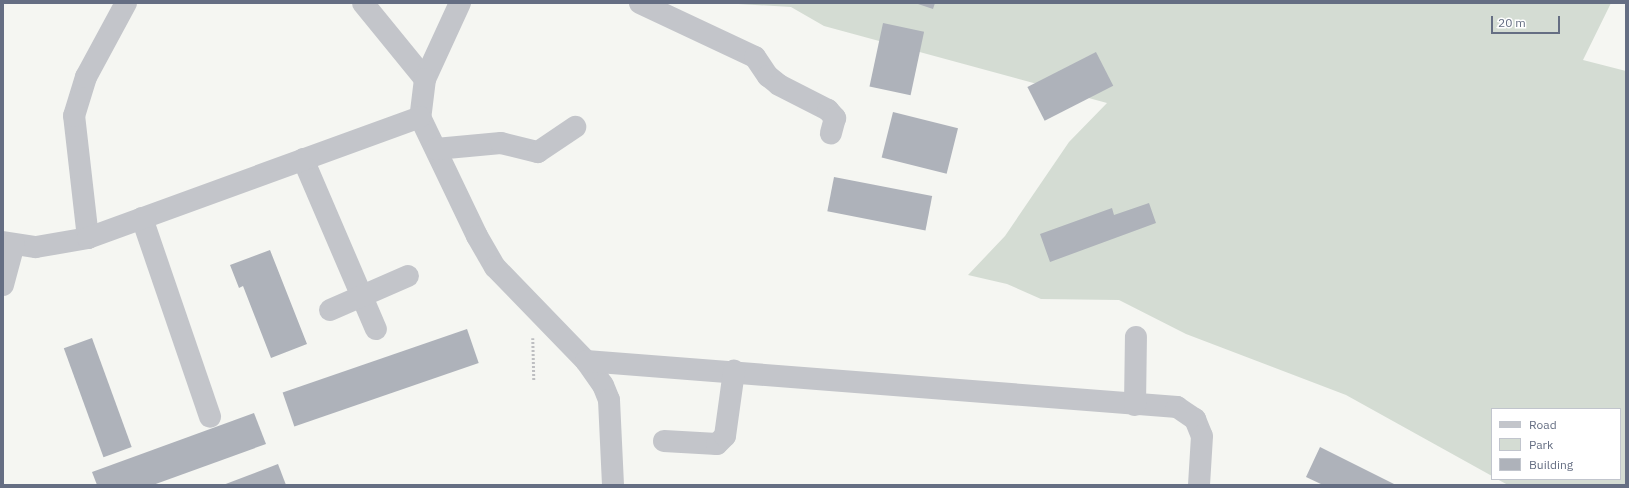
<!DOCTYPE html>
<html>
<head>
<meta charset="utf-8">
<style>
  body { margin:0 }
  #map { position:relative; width:1629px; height:488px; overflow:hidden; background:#f5f6f2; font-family:"IBM Plex Sans",sans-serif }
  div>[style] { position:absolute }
  .green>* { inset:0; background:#d4dcd3 }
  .building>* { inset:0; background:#aeb2ba; transform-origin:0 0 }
  .path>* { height:2.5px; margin-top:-1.25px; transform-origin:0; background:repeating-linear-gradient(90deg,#bdbec1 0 2px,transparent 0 4px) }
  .minor>* { height:22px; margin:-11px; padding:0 11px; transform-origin:11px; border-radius:11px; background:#c3c5ca }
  span { translate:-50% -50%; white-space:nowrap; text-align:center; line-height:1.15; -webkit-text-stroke:4px #fff; paint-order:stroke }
  .frame { position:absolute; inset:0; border:4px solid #656e83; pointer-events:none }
  .legend { position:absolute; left:1491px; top:408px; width:130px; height:72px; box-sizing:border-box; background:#fff; border:1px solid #c1c5cd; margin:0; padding:5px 7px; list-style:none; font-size:12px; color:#656e83 }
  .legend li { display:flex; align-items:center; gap:8px; height:20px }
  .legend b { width:20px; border:1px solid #c1c5cd }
  .scale { position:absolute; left:1491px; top:16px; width:69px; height:18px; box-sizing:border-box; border:2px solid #656e83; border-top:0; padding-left:5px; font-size:12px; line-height:14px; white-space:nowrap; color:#656e83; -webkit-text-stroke:3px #fff; paint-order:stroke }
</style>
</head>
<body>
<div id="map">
  <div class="green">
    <div style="clip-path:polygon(721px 3px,1611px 3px,1583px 60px,1626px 71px,1626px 485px,1508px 485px,1497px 479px,1620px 479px,1620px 409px,1492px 409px,1492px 476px,1346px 395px,1186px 334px,1119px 300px,1041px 299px,1007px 284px,968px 275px,1005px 236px,1069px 142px,1107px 103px,824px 26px,791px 7px)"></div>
  </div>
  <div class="building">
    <div style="clip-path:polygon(915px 3px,935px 3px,933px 9px)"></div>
    <div style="left:883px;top:23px;width:42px;height:65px;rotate:12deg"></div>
    <div style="left:1096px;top:52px;width:38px;height:77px;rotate:63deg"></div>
    <div style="left:893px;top:112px;width:67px;height:47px;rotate:14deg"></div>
    <div style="left:834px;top:177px;width:100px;height:35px;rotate:11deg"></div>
    <div style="clip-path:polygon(1149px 203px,1156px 223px,1050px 262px,1040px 234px,1112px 208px,1114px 215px)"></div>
    <div style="clip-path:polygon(270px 250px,307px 344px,271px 358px,243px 286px,239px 288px,230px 265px)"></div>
    <div style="left:467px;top:329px;width:36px;height:195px;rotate:71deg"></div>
    <div style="left:92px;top:338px;width:116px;height:30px;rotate:70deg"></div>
    <div style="clip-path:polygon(254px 413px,266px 444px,153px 485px,97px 485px,92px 472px)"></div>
    <div style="clip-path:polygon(1320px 447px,1396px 485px,1323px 485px,1306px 477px)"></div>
    <div style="clip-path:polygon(278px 464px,286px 485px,223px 485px)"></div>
  </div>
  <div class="path">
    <div style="left:533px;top:338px;width:42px;rotate:88.6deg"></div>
  </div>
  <div class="minor">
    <div style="left:363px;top:3px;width:98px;rotate:50.8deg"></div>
    <div style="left:460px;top:3px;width:84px;rotate:114.7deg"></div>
    <div style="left:425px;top:79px;width:38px;rotate:97deg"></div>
    <div style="left:420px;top:117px;width:132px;rotate:64.4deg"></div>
    <div style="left:477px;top:236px;width:36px;rotate:60deg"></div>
    <div style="left:495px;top:267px;width:131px;rotate:45.9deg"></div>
    <div style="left:586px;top:361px;width:29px;rotate:55deg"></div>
    <div style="left:603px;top:385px;width:16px;rotate:68deg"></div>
    <div style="left:609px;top:400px;width:85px;rotate:87.3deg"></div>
    <div style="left:640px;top:3px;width:127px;rotate:25.2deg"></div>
    <div style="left:755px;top:57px;width:23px;rotate:56deg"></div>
    <div style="left:768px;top:76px;width:14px;rotate:39deg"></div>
    <div style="left:779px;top:85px;width:55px;rotate:27deg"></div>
    <div style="left:828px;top:110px;width:11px;rotate:49deg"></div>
    <div style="left:835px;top:118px;width:16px;rotate:105deg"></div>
    <div style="left:436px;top:149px;width:65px;rotate:-5.3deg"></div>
    <div style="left:501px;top:143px;width:38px;rotate:14deg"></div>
    <div style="left:538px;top:152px;width:45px;rotate:-34deg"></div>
    <div style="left:303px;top:159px;width:185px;rotate:66.8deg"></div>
    <div style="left:142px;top:218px;width:210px;rotate:71.1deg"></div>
    <div style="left:88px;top:238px;width:123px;rotate:-96.5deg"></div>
    <div style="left:74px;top:116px;width:41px;rotate:-72.9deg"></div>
    <div style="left:86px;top:77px;width:84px;rotate:-61.6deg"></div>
    <div style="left:3px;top:242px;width:33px;rotate:9deg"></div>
    <div style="left:36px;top:247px;width:53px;rotate:-9.8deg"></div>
    <div style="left:88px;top:238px;width:353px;rotate:-20deg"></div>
    <div style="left:3px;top:285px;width:42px;rotate:-75deg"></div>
    <div style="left:330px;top:310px;width:85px;rotate:-23.6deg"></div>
    <div style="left:586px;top:361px;width:593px;rotate:4.45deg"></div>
    <div style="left:1177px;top:407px;width:22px;rotate:34deg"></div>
    <div style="left:1195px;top:419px;width:18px;rotate:68deg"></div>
    <div style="left:1202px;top:436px;width:49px;rotate:93.5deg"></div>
    <div style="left:1135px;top:405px;width:68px;rotate:-89.2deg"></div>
    <div style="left:664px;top:441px;width:53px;rotate:3.2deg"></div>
    <div style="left:717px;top:444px;width:11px;rotate:-45deg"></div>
    <div style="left:725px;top:436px;width:66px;rotate:-82.1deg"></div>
  </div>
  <div class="frame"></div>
  <ul class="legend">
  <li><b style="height:5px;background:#c3c5ca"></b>Road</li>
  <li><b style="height:11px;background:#d4dcd3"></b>Park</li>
  <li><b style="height:11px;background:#aeb2ba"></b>Building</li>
  </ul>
  <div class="scale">20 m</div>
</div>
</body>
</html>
